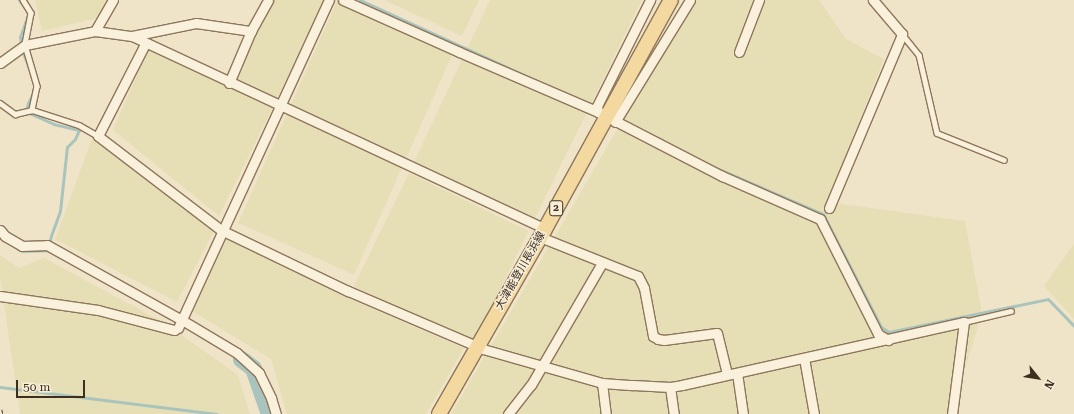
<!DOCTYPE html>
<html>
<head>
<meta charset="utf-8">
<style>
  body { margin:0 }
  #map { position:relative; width:1074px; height:414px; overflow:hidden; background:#f0e4c8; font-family:"Roboto Serif","Noto Sans JP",serif }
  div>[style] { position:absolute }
  .farmland>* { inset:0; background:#e6deb5; transform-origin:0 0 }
  .stream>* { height:3px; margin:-1.5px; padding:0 1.5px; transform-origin:1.5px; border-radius:1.5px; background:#a9c4bc }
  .river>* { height:17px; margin:-8.5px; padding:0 8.5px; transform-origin:8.5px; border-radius:8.5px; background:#a9c4bc }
  .roads { filter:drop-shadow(1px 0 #8d765c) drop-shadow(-1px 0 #8d765c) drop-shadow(0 1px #8d765c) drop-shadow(0 -1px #8d765c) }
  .service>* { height:4.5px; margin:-2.25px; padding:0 2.25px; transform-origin:2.25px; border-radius:2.25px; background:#faf1dc }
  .minor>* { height:9px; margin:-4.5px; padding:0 4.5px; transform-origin:4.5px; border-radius:4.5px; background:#faf1dc }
  .primary>* { height:14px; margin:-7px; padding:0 7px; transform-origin:7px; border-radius:7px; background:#f3d9a0 }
  .rail>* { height:4.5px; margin-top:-2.25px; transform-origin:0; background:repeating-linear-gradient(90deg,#f7eed8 0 9px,#3d2e20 0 18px); box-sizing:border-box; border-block:1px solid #3d2e20 }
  span { translate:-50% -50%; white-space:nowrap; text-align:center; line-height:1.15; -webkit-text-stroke:3px #f7eed8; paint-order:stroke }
  .shield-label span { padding:1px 3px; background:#f7eed8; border:1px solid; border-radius:3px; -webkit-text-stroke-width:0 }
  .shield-label { font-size:10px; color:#3d2e20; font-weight:700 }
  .street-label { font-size:11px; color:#3d2e20 }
  .north { position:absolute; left:1018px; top:358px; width:40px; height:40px; -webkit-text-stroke:3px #f7eed8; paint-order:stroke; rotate:120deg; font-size:11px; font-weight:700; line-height:16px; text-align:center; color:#3d2e20 }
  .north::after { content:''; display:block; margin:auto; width:14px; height:18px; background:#3d2e20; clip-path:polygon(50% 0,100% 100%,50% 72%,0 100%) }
  .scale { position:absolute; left:16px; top:380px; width:69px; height:18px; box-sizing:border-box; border:2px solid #3d2e20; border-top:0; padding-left:5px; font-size:12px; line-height:14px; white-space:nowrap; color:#3d2e20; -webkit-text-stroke:3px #f7eed8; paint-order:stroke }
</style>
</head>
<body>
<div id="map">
  <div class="farmland">
    <div style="clip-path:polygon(35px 0,110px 0,102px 17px,42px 31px)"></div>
    <div style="clip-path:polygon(266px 0,324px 0,277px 99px,229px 79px)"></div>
    <div style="clip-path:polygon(384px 0,479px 0,462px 36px)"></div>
    <div style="clip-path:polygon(490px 0,642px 0,535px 218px,414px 162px)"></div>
    <div style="clip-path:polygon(693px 0,819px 0,846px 39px,884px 59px,827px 202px,965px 221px,982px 313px,951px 414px,451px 414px)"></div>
    <div style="left:337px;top:1px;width:127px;height:243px;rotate:24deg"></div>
    <div style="clip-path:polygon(148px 50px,273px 107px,219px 216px,113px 130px)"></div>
    <div style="clip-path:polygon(93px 136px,215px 229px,177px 302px,55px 239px)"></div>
    <div style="left:409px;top:173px;width:133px;height:126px;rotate:26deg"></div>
    <div style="clip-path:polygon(225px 238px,355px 301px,464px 348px,426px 414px,287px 414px,271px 359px,192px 311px)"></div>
    <div style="clip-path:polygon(1074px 244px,1074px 319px,1044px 286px)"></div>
    <div style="clip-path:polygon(0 255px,19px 268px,44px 258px,163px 322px,238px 375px,250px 414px,20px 414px,0 275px)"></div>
  </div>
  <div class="stream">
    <div style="left:19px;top:0;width:12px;rotate:48deg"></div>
    <div style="left:27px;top:9px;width:6px;rotate:81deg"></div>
    <div style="left:28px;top:15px;width:23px;rotate:110deg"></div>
    <div style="left:20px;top:37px;width:13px;rotate:81deg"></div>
    <div style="left:22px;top:50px;width:28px;rotate:69deg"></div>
    <div style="left:360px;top:0;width:197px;rotate:24.6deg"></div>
    <div style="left:711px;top:166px;width:122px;rotate:23.2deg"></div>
    <div style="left:823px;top:214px;width:127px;rotate:62.8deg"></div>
    <div style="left:881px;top:327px;width:9px;rotate:32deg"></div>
    <div style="left:889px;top:332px;width:162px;rotate:-11.7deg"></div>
    <div style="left:1048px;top:299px;width:37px;rotate:46deg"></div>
    <div style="left:17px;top:248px;width:6px;rotate:31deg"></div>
    <div style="left:22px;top:251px;width:25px;rotate:-2deg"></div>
    <div style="left:47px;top:250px;width:18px;rotate:-74deg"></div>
    <div style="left:52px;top:233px;width:23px;rotate:-70deg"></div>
    <div style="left:60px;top:211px;width:64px;rotate:-83.8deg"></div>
    <div style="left:67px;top:147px;width:11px;rotate:-45deg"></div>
    <div style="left:75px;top:139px;width:10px;rotate:-66deg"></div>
    <div style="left:79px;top:130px;width:26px;rotate:-167deg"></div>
    <div style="left:54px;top:124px;width:27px;rotate:-156deg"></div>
    <div style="left:29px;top:113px;width:6px;rotate:-108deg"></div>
    <div style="left:27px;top:107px;width:4px;rotate:-76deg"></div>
    <div style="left:28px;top:103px;width:11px;rotate:-63deg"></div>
    <div style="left:33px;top:93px;width:8px;rotate:-76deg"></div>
    <div style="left:0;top:387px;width:218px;rotate:7.1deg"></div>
  </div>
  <div class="river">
    <div style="left:241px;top:359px;width:15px;rotate:37deg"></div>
    <div style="left:253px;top:368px;width:49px;rotate:70.8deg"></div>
  </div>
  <div class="roads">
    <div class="service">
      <div style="left:23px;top:0;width:15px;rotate:58deg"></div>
      <div style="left:31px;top:13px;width:33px;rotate:101deg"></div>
      <div style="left:25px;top:45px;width:43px;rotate:73.7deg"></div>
      <div style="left:37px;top:86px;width:25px;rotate:102deg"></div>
      <div style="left:32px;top:110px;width:49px;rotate:17.7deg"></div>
      <div style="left:79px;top:125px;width:22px;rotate:30deg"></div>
      <div style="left:902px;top:34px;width:27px;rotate:51deg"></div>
      <div style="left:919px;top:55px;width:80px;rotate:77deg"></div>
      <div style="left:937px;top:133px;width:72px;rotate:21.9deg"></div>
      <div style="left:0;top:103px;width:19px;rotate:36deg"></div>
      <div style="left:15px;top:114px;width:17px;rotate:-13deg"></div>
      <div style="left:964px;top:322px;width:48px;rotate:-13.2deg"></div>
    </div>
    <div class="minor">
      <div style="left:343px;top:0;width:127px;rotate:24.1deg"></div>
      <div style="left:459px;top:52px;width:151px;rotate:23.3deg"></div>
      <div style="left:598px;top:112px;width:140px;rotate:27.3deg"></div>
      <div style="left:722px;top:176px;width:107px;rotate:23.7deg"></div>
      <div style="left:820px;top:219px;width:129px;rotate:63.2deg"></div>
      <div style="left:878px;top:334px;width:12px;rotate:31deg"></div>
      <div style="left:95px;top:31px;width:36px;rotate:-60deg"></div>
      <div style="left:132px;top:36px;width:65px;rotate:-11.5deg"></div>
      <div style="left:196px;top:23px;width:56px;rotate:8.3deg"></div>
      <div style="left:145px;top:44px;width:103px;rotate:117.1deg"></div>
      <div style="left:98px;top:136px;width:155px;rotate:37.4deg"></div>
      <div style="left:221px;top:230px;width:141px;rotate:25.7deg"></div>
      <div style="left:348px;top:291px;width:147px;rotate:23.2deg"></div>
      <div style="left:483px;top:349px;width:124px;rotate:15.9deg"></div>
      <div style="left:602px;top:383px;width:31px;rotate:4deg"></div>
      <div style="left:633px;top:385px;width:37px;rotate:3deg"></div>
      <div style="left:670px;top:387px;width:12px;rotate:-9deg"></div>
      <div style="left:682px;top:385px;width:289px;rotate:-12.6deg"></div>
      <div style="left:964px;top:322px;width:93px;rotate:97.4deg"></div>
      <div style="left:739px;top:52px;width:56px;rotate:-69deg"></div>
      <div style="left:0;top:63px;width:31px;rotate:-36deg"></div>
      <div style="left:25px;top:45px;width:71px;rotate:-11.3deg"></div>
      <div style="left:95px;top:31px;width:37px;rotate:8deg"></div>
      <div style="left:132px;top:36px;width:456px;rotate:25deg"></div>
      <div style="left:229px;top:83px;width:56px;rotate:-67.1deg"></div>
      <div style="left:251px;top:31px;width:35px;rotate:-61deg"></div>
      <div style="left:598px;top:112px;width:6px;rotate:-99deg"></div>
      <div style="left:597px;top:106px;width:119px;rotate:-63.4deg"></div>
      <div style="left:615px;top:122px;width:143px;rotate:-58.4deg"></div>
      <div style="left:829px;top:208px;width:189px;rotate:-67.2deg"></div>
      <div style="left:902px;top:34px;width:45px;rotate:-130.5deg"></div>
      <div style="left:0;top:230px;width:8px;rotate:50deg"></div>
      <div style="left:5px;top:236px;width:20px;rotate:30deg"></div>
      <div style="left:22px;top:246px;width:25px;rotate:-2deg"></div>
      <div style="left:47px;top:245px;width:154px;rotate:29.1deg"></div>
      <div style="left:182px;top:320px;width:64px;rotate:31deg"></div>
      <div style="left:237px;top:353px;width:30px;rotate:42deg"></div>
      <div style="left:259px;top:373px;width:28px;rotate:64deg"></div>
      <div style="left:271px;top:398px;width:17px;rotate:73deg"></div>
      <div style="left:540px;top:237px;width:105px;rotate:21.7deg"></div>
      <div style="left:638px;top:276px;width:13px;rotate:63deg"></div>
      <div style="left:644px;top:288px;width:49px;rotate:79.4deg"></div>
      <div style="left:653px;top:336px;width:6px;rotate:31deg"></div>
      <div style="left:658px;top:339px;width:6px;rotate:9deg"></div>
      <div style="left:664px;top:340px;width:53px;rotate:-7.5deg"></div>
      <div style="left:717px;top:333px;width:42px;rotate:76.3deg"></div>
      <div style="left:0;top:296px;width:99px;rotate:8.1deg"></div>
      <div style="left:98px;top:310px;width:79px;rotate:14.7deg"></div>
      <div style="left:178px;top:328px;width:361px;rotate:-65.3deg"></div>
      <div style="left:804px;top:358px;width:57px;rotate:79.9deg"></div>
      <div style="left:737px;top:373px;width:41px;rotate:81.7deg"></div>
      <div style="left:602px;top:383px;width:31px;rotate:83deg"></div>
      <div style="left:670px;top:387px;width:27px;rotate:82deg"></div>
      <div style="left:508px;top:414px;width:37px;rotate:-52deg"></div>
      <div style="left:531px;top:385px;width:141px;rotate:-59.8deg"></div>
    </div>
    <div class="primary">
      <div style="left:439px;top:414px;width:213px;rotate:-60.2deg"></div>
      <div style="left:545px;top:229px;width:261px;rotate:-61.2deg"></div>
    </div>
  </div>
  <div class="rail">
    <div style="left:0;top:410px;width:4px;rotate:76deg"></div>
  </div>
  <div class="shield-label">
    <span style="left:556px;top:208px">2</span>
  </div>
  <div class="street-label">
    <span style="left:521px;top:271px;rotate:-60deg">大津能登川長浜線</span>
  </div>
  <div class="north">N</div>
  <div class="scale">50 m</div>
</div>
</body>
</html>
